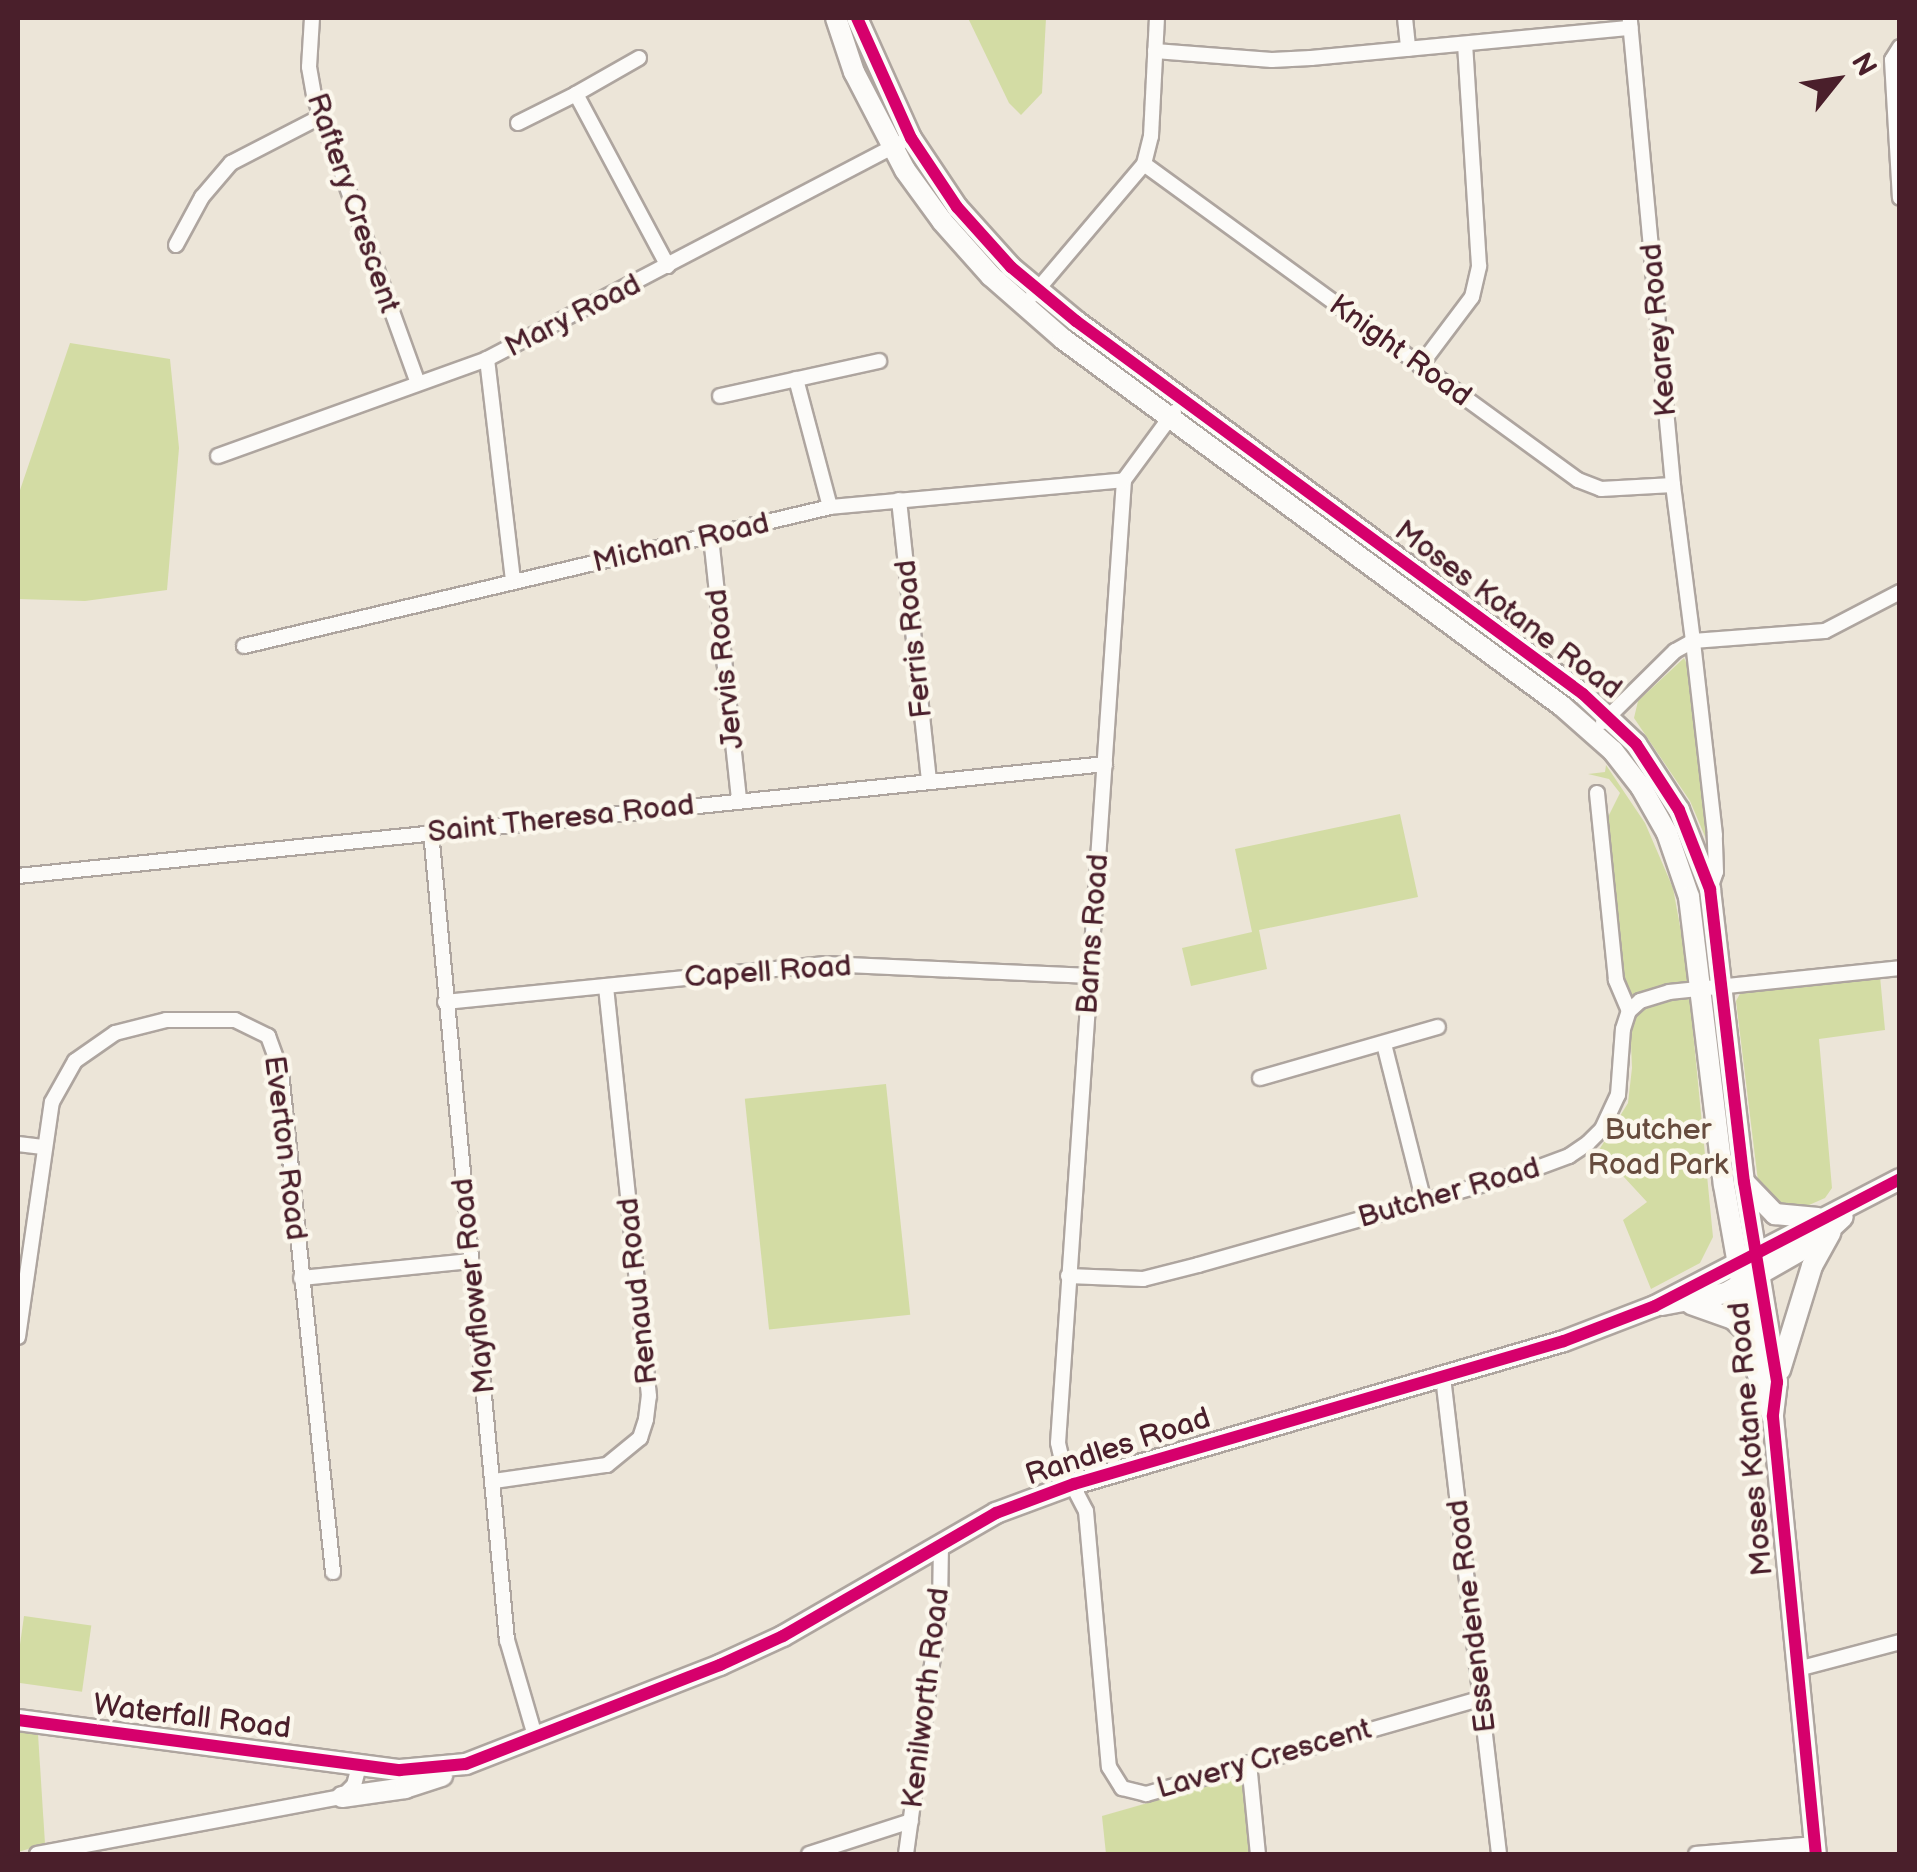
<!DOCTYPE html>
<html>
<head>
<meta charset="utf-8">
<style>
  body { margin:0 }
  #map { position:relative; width:1917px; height:1872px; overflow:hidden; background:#ece5d8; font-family:"Balsamiq Sans",sans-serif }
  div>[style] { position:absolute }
  .green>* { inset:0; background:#d3dca4; transform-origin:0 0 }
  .roads { filter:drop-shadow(2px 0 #aea59f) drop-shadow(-2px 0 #aea59f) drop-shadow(0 2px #aea59f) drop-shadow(0 -2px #aea59f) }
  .street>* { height:14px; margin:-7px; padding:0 7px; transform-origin:7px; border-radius:7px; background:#fcfbf9 }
  .secondary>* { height:20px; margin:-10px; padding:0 10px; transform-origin:10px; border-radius:10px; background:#fcfbf9 }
  .cycleway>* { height:12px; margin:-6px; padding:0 6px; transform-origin:6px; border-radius:6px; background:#d6006c }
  span { translate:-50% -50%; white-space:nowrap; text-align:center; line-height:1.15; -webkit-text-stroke:9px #fbf7ec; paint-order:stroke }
  .street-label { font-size:30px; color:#4a1f2b }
  .park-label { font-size:30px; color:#674c3e }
  .frame { position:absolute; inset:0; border:20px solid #4a1f2b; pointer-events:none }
  .north { position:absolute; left:1787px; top:30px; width:100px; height:100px; -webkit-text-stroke:8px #fbf7ec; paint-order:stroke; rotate:60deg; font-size:28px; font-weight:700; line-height:40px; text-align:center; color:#4a1f2b }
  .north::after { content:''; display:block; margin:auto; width:35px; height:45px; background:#4a1f2b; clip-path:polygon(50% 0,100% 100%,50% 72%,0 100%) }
</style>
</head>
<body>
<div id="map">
  <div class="green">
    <div style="clip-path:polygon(968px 18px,1046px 18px,1042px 93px,1021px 115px,1009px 103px)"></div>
    <div style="clip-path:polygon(70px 343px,170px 359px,179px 448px,167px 590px,85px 601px,18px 599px,18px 496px)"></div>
    <div style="clip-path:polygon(1684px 658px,1690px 670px,1712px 853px,1690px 801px,1634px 718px,1638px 701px)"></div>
    <div style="clip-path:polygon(1606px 765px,1645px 823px,1673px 888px,1686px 959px,1713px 1237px,1700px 1263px,1651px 1289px,1623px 1220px,1647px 1202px,1599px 1150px,1628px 1103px,1632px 1068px,1629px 994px,1623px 985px,1606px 821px,1620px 793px,1609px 779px,1588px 774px,1605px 772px)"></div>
    <div style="clip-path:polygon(1400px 814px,1418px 897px,1259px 930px,1267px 969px,1191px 986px,1182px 948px,1252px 932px,1235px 849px)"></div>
    <div style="clip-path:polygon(1880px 976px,1885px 1030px,1819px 1039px,1832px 1188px,1825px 1198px,1809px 1205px,1779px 1205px,1758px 1181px,1736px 1001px,1742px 990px)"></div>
    <div style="left:886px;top:1084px;width:232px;height:142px;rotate:84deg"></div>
    <div style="left:24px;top:1616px;width:68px;height:67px;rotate:8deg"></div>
    <div style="clip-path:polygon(18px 1731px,38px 1734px,45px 1844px,18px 1852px)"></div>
    <div style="clip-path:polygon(1242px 1776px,1249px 1854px,1106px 1854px,1102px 1816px)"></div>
  </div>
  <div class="roads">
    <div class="street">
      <div style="left:312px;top:18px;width:49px;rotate:93.5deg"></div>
      <div style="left:309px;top:67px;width:29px;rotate:80deg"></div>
      <div style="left:314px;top:96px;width:305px;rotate:70.1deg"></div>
      <div style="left:1405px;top:18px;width:31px;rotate:84deg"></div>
      <div style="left:1900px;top:47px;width:15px;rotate:122deg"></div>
      <div style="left:1892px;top:60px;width:138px;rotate:86.7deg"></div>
      <div style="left:1155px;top:51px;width:117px;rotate:4.4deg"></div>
      <div style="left:1272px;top:60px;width:39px;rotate:-3deg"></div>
      <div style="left:1311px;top:58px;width:321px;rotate:-5.4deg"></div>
      <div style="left:639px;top:58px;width:73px;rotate:150.3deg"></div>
      <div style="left:576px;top:94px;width:195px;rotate:61.9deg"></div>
      <div style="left:518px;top:123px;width:65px;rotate:-26.6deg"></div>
      <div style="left:1144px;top:164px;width:537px;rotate:36.06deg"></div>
      <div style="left:1578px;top:480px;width:25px;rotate:21deg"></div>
      <div style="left:1601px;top:489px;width:72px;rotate:-3.2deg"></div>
      <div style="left:176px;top:245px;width:55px;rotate:-61.6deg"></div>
      <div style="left:202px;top:197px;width:45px;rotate:-49.5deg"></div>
      <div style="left:231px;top:163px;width:100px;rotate:-27.3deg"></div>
      <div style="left:1033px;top:295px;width:172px;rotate:-49.7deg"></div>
      <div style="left:1144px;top:164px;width:29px;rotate:-76deg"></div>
      <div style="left:1151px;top:136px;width:118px;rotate:-87.1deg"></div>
      <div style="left:487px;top:359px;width:224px;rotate:83.3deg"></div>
      <div style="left:1420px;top:366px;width:86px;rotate:-53deg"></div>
      <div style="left:1472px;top:297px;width:32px;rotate:-77deg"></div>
      <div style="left:1479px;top:266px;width:221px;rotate:-93.6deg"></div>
      <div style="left:796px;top:379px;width:132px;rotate:75.1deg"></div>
      <div style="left:720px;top:396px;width:163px;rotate:-12.4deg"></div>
      <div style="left:1174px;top:412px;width:84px;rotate:126.3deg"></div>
      <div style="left:1124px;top:480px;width:965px;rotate:93.92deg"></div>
      <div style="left:1058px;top:1443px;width:27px;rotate:77deg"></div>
      <div style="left:1064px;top:1469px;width:47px;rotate:62.4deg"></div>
      <div style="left:1086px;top:1511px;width:257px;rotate:84.9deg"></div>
      <div style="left:1109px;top:1767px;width:25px;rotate:58deg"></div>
      <div style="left:1122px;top:1788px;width:25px;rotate:14deg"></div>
      <div style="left:1146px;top:1794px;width:344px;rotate:-15.9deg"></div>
      <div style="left:218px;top:456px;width:286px;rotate:-19.8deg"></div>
      <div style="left:487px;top:359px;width:467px;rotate:-27.6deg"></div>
      <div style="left:899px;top:500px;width:281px;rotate:83.9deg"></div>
      <div style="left:711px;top:537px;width:264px;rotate:83.9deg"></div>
      <div style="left:244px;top:646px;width:602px;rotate:-13.34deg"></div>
      <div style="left:830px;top:507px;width:295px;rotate:-5.2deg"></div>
      <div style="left:1603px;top:722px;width:101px;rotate:-44.6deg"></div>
      <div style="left:1675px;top:651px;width:21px;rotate:-29deg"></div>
      <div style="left:1693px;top:641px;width:157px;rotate:-97.3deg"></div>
      <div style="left:1673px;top:485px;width:469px;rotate:-95.3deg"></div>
      <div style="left:431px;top:832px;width:812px;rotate:84.63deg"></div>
      <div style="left:507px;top:1640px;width:100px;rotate:73.7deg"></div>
      <div style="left:18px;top:876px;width:1093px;rotate:-5.88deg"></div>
      <div style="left:1710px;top:889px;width:18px;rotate:-71deg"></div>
      <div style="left:1716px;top:872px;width:37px;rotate:-92deg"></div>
      <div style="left:1715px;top:835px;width:195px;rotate:-96.5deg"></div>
      <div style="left:1693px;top:641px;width:132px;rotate:-4.3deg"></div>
      <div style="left:1825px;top:631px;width:85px;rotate:-27.5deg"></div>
      <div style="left:445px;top:1002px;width:382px;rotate:-5.7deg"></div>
      <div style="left:825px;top:964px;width:266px;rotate:2.6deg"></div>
      <div style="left:1629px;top:1011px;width:15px;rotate:-42deg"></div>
      <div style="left:1640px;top:1001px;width:30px;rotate:-17deg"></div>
      <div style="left:1669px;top:992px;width:232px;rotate:-5.9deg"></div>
      <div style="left:1384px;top:1044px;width:163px;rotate:75.8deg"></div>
      <div style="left:1260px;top:1078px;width:185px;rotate:-16deg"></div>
      <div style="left:18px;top:1144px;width:25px;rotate:7deg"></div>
      <div style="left:1068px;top:1276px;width:75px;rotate:2.3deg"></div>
      <div style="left:1143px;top:1279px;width:57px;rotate:-14.3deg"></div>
      <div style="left:1198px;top:1265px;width:341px;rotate:-15.8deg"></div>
      <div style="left:1526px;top:1172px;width:46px;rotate:-20.4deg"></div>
      <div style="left:1569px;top:1156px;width:23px;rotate:-34deg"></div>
      <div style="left:1588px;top:1143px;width:20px;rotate:-45deg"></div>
      <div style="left:1602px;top:1129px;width:38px;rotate:-65deg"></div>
      <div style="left:1618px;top:1095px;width:66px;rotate:-85.7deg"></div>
      <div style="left:1623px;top:1029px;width:19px;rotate:-72deg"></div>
      <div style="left:1629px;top:1011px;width:34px;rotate:-113deg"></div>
      <div style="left:1616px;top:980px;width:188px;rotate:-95.8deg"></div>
      <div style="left:301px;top:1278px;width:171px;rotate:-5.7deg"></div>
      <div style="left:18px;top:1337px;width:237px;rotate:-81.8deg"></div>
      <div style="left:52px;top:1102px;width:47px;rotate:-60.7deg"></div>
      <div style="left:75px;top:1061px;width:49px;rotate:-35deg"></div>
      <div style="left:115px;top:1033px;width:53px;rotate:-14.3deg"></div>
      <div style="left:166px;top:1020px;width:69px"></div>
      <div style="left:235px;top:1020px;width:37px;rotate:26deg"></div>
      <div style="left:268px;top:1036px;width:38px;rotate:70deg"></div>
      <div style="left:281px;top:1072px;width:503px;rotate:84.06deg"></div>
      <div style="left:1443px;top:1377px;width:480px;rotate:83.3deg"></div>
      <div style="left:494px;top:1481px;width:114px;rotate:-8.1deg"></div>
      <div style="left:607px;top:1465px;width:43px;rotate:-39.3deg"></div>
      <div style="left:640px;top:1438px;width:20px;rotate:-72deg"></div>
      <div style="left:646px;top:1419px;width:23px;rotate:-83deg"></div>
      <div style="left:649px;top:1396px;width:412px;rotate:-96deg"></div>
      <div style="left:1798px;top:1669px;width:106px;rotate:-14.8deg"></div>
      <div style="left:1249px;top:1763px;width:91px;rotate:84.4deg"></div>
      <div style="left:37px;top:1854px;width:310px;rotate:-10.6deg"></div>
      <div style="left:342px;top:1797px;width:17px;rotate:-45deg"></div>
      <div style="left:354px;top:1785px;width:23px;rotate:-75deg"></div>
      <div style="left:809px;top:1854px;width:107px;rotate:-17.9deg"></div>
      <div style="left:906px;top:1854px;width:249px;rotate:-82.2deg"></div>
      <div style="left:940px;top:1607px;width:65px;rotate:-89.1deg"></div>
      <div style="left:1696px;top:1854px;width:119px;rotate:-4.8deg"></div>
    </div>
    <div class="secondary">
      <div style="left:836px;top:18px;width:57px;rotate:71.6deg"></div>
      <div style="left:854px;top:72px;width:110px;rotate:62.5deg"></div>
      <div style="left:905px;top:170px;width:63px;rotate:54deg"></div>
      <div style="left:942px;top:221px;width:74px;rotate:48.3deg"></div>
      <div style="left:991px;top:276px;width:96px;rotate:41.2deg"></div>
      <div style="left:1063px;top:339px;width:619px;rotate:36.33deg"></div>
      <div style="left:1562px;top:706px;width:68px;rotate:41.4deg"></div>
      <div style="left:1613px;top:751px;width:46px;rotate:52.1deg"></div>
      <div style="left:1641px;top:787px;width:53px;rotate:60.5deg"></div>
      <div style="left:1667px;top:833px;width:68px;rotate:71deg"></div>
      <div style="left:1689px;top:897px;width:290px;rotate:83.1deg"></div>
      <div style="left:1724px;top:1185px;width:190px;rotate:80deg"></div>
      <div style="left:1757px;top:1372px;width:46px;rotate:70.8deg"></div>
      <div style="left:857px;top:18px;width:132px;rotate:65.8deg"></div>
      <div style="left:911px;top:138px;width:83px;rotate:56.3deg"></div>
      <div style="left:957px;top:207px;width:81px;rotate:48deg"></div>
      <div style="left:1011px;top:267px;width:85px;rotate:39.7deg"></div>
      <div style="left:1076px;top:321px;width:629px;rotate:36.34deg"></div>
      <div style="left:1583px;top:694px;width:73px;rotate:43.3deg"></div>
      <div style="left:1636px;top:744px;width:79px;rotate:56.9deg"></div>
      <div style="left:1679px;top:810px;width:85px;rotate:68.6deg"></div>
      <div style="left:1710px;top:889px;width:295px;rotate:83.4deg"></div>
      <div style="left:1744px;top:1182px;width:203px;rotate:80.6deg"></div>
      <div style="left:1777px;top:1382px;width:35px;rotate:97deg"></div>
      <div style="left:1773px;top:1417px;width:439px;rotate:84.4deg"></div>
      <div style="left:1746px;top:1184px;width:42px;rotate:46deg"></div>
      <div style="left:1775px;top:1214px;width:43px;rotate:5.3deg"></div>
      <div style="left:1691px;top:1304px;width:45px;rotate:19.7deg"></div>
      <div style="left:1733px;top:1319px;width:23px;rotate:43deg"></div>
      <div style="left:1662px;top:1305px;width:65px;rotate:-10.6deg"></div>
      <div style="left:1726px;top:1293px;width:105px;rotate:-29.7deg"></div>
      <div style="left:1817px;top:1241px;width:35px;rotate:-43deg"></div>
      <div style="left:1780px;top:1370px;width:109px;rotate:-72.9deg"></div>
      <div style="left:1812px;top:1266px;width:38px;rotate:-61deg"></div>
      <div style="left:18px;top:1720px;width:385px;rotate:7.5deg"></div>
      <div style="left:400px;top:1770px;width:66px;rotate:-5.2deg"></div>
      <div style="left:466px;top:1764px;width:273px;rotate:-21.3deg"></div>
      <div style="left:720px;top:1665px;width:69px;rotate:-24.7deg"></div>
      <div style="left:783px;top:1636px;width:246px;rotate:-30deg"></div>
      <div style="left:996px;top:1513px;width:83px;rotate:-20.4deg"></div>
      <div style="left:1074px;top:1484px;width:510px;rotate:-16.27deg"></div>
      <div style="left:1564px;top:1341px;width:97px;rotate:-21deg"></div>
      <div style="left:1655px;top:1306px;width:276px;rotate:-27.4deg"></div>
      <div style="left:342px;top:1797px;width:64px;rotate:-8.1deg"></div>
      <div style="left:405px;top:1788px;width:39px;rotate:-18deg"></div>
    </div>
  </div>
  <div class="cycleway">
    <div style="left:857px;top:18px;width:132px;rotate:65.8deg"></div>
    <div style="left:911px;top:138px;width:83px;rotate:56.3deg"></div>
    <div style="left:957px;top:207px;width:81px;rotate:48deg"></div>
    <div style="left:1011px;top:267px;width:85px;rotate:39.7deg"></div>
    <div style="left:1076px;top:321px;width:629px;rotate:36.34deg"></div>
    <div style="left:1583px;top:694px;width:73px;rotate:43.3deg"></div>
    <div style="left:1636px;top:744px;width:79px;rotate:56.9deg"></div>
    <div style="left:1679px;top:810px;width:85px;rotate:68.6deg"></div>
    <div style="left:1710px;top:889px;width:295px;rotate:83.4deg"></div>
    <div style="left:1744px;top:1182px;width:203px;rotate:80.6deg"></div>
    <div style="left:1777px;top:1382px;width:35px;rotate:97deg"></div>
    <div style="left:1773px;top:1417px;width:439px;rotate:84.4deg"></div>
    <div style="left:18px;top:1720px;width:385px;rotate:7.5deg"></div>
    <div style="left:400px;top:1770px;width:66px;rotate:-5.2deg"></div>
    <div style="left:466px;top:1764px;width:273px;rotate:-21.3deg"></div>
    <div style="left:720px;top:1665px;width:69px;rotate:-24.7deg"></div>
    <div style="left:783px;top:1636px;width:246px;rotate:-30deg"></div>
    <div style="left:996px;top:1513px;width:83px;rotate:-20.4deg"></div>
    <div style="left:1074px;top:1484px;width:510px;rotate:-16.27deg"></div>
    <div style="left:1564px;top:1341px;width:97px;rotate:-21deg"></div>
    <div style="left:1655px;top:1306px;width:276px;rotate:-27.4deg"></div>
  </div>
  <div class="street-label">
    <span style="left:353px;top:203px;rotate:71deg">Raftery Crescent</span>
    <span style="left:573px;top:316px;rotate:-27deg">Mary Road</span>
    <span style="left:1659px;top:330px;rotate:-95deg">Kearey Road</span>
    <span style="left:1400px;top:351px;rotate:36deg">Knight Road</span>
    <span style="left:681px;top:543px;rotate:-13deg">Michan Road</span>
    <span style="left:1508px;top:610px;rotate:37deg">Moses Kotane Road</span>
    <span style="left:914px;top:639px;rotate:-96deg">Ferris Road</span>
    <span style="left:725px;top:669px;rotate:-96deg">Jervis Road</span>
    <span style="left:561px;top:819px;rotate:-6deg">Saint Theresa Road</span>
    <span style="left:1093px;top:934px;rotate:-86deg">Barns Road</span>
    <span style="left:768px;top:972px;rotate:-4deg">Capell Road</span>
    <span style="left:285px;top:1148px;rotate:83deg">Everton Road</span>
    <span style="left:1449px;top:1193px;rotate:-16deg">Butcher Road</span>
    <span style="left:474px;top:1286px;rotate:-96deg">Mayflower Road</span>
    <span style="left:638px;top:1291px;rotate:-96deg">Renaud Road</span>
    <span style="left:1751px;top:1439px;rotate:-95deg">Moses Kotane Road</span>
    <span style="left:1118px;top:1447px;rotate:-18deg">Randles Road</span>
    <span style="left:1472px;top:1616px;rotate:-97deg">Essendene Road</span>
    <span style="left:926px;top:1698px;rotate:-83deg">Kenilworth Road</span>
    <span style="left:192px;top:1717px;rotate:7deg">Waterfall Road</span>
    <span style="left:1264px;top:1759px;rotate:-16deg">Lavery Crescent</span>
  </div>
  <div class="park-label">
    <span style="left:1658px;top:1147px">Butcher<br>Road Park</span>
  </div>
  <div class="frame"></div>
  <div class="north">N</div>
</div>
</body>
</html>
